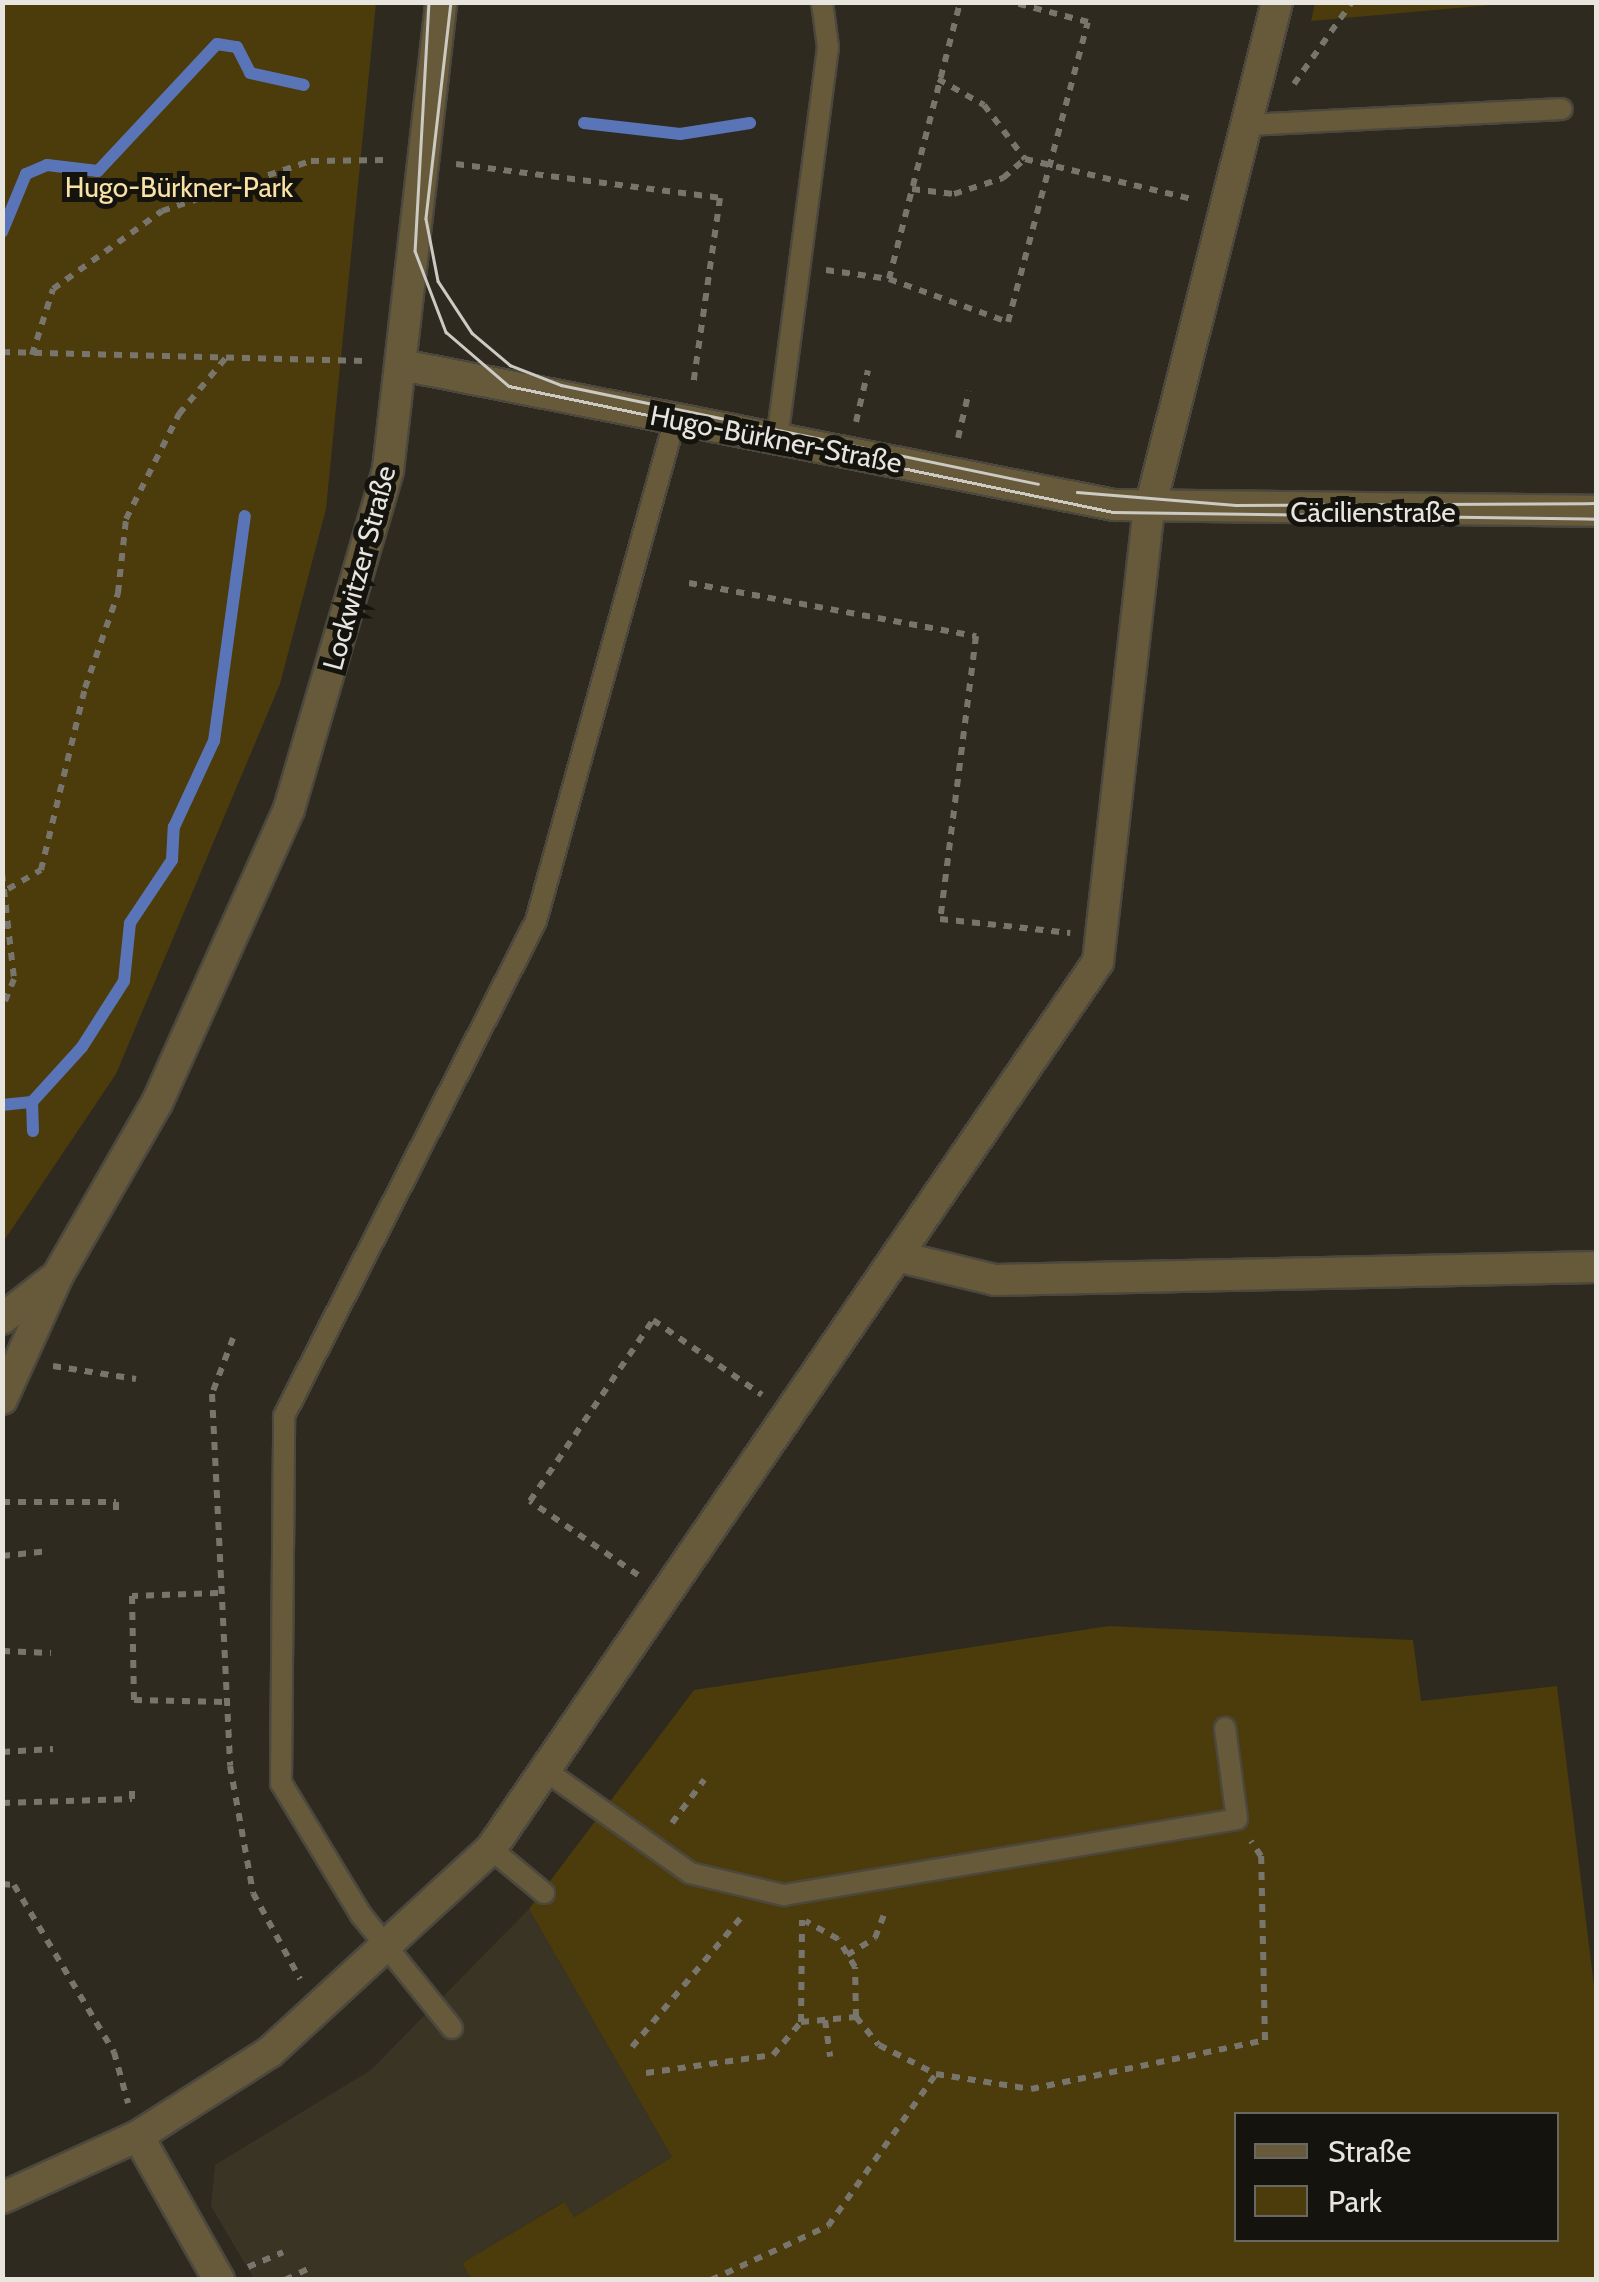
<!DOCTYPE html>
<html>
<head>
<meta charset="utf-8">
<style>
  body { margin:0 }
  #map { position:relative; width:1599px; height:2282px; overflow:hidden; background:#2e2a20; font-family:Cabin,sans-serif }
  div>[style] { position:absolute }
  .built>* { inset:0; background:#3a3424 }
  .green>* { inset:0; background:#4c3b0b }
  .stream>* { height:12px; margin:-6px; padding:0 6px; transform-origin:6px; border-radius:6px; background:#5a75b7 }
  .path>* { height:6px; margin-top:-3px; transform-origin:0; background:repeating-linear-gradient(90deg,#78756c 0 8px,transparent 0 16px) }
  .roads { filter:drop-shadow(2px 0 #4c483e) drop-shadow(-2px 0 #4c483e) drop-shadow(0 2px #4c483e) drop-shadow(0 -2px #4c483e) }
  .lane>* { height:20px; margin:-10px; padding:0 10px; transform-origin:10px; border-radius:10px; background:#665a3b }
  .street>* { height:30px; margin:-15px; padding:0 15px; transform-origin:15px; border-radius:15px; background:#665a3b }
  .tram>* { height:2.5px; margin:-1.25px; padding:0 1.25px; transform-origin:1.25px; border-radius:1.25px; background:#cccac2 }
  span { translate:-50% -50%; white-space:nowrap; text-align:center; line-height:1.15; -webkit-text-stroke:10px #14130e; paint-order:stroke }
  .park-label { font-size:28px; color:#fae1a5 }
  .street-label { font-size:28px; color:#e7e5de }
  .frame { position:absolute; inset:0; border:5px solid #e7e5de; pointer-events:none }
  .legend { position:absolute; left:1234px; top:2112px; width:325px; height:130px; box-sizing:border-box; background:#14130e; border:2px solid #686761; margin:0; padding:12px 18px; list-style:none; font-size:30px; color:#e7e5de }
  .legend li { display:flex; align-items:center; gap:20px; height:50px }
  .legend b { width:50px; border:2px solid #686761 }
</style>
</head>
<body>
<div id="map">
  <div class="built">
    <div style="clip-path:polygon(529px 1909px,672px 2157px,574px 2217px,563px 2202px,462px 2263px,472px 2279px,254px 2279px,211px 2206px,215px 2165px,371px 2070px)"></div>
  </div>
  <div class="green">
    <div style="clip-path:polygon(3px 2px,376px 3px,326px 509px,280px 684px,116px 1074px,3px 1242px)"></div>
    <div style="clip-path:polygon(1315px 3px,1315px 2px,1513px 3px,1311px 21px)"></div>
    <div style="clip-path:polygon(evenodd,1109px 1626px,1413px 1640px,1421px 1701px,1557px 1686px,1596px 2002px,1596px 2279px,472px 2280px,462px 2263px,564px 2202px,574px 2217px,672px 2157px,529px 1909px,694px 1690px,1109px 1626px,1236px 2114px,1556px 2114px,1556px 2240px,1236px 2240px,1236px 2114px)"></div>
  </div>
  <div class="stream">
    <div style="left:584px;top:123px;width:97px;rotate:6.5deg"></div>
    <div style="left:680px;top:134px;width:71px;rotate:-8.9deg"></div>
    <div style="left:2px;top:232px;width:63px;rotate:-67.5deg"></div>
    <div style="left:26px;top:174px;width:23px;rotate:-23deg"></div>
    <div style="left:47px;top:165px;width:51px;rotate:6.7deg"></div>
    <div style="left:98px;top:171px;width:174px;rotate:-46.9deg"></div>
    <div style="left:217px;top:44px;width:20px;rotate:9deg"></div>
    <div style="left:237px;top:47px;width:29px;rotate:63deg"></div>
    <div style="left:250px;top:73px;width:55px;rotate:12.5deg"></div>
    <div style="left:2px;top:1105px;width:30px;rotate:-6deg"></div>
    <div style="left:33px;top:1131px;width:29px;rotate:-92deg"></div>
    <div style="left:32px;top:1102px;width:74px;rotate:-47.7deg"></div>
    <div style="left:82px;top:1047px;width:78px;rotate:-57.5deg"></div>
    <div style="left:124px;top:981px;width:58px;rotate:-84.1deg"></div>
    <div style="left:130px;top:923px;width:76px;rotate:-56.3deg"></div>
    <div style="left:172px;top:860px;width:33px;rotate:-87deg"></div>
    <div style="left:174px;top:827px;width:95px;rotate:-65.1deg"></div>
    <div style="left:214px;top:741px;width:227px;rotate:-82.2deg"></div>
  </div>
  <div class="path">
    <div style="left:938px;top:79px;width:53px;rotate:29.5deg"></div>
    <div style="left:984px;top:105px;width:68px;rotate:52.8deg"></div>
    <div style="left:1294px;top:84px;width:100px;rotate:-54.7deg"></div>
    <div style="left:456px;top:164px;width:266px;rotate:7.3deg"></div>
    <div style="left:720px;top:198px;width:190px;rotate:98.2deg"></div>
    <div style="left:912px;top:189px;width:42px;rotate:6.8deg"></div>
    <div style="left:954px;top:194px;width:52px;rotate:-18.1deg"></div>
    <div style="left:1003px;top:178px;width:29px;rotate:-41deg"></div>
    <div style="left:1025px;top:159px;width:171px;rotate:13.5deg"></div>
    <div style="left:826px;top:270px;width:64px;rotate:8.1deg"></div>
    <div style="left:889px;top:279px;width:286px;rotate:-75.6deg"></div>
    <div style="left:889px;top:279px;width:127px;rotate:19.9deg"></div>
    <div style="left:1008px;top:322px;width:310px;rotate:-75.1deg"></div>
    <div style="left:1088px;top:22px;width:80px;rotate:-165.4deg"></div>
    <div style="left:2px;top:352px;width:364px;rotate:1.4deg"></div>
    <div style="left:32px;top:355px;width:69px;rotate:-72.3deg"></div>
    <div style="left:53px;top:289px;width:134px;rotate:-35.6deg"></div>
    <div style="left:162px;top:211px;width:157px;rotate:-18.6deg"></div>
    <div style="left:311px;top:161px;width:77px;rotate:-0.7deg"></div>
    <div style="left:856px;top:422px;width:53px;rotate:-77deg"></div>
    <div style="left:958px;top:438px;width:48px;rotate:-76.8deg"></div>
    <div style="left:689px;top:583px;width:292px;rotate:10.5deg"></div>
    <div style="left:976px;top:636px;width:285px;rotate:97.2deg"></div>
    <div style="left:940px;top:919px;width:131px;rotate:6.1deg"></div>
    <div style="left:2px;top:873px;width:107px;rotate:83.5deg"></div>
    <div style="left:14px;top:979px;width:31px;rotate:112deg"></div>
    <div style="left:8px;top:889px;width:38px;rotate:-30deg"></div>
    <div style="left:41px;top:870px;width:187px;rotate:-76.4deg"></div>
    <div style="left:85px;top:688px;width:101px;rotate:-70.8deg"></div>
    <div style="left:118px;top:593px;width:74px;rotate:-83.8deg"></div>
    <div style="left:126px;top:519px;width:118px;rotate:-63.2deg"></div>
    <div style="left:179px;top:414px;width:78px;rotate:-50.2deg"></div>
    <div style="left:233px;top:1338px;width:60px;rotate:110.6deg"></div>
    <div style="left:212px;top:1394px;width:372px;rotate:87.2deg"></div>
    <div style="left:230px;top:1766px;width:129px;rotate:79.7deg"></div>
    <div style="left:253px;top:1893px;width:98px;rotate:61.3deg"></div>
    <div style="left:53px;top:1366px;width:84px;rotate:8.9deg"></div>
    <div style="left:2px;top:1502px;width:114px"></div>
    <div style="left:116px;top:1502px;width:10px;rotate:90deg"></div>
    <div style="left:2px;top:1556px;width:47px;rotate:-6.1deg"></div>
    <div style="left:638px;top:1575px;width:131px;rotate:-145.6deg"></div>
    <div style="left:530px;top:1501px;width:219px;rotate:-55.8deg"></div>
    <div style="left:653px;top:1320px;width:132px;rotate:34.5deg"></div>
    <div style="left:218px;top:1593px;width:86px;rotate:178deg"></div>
    <div style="left:132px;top:1596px;width:104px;rotate:88.9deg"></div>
    <div style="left:134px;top:1700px;width:92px;rotate:1.2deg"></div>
    <div style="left:2px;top:1651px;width:49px;rotate:2.3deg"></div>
    <div style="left:2px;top:1752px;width:51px;rotate:-3.4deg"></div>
    <div style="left:2px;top:1803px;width:130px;rotate:-1.8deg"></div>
    <div style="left:132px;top:1799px;width:11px;rotate:-90deg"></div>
    <div style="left:672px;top:1823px;width:54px;rotate:-53.3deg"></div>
    <div style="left:2px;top:1884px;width:12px;rotate:5deg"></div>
    <div style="left:14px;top:1885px;width:195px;rotate:59.1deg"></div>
    <div style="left:114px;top:2052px;width:53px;rotate:74.6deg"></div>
    <div style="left:847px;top:1955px;width:33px;rotate:-31deg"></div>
    <div style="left:875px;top:1938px;width:31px;rotate:-69deg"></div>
    <div style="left:856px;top:2017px;width:36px;rotate:51deg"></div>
    <div style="left:879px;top:2045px;width:64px;rotate:27deg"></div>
    <div style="left:936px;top:2074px;width:96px;rotate:9deg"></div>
    <div style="left:1031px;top:2089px;width:239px;rotate:-11.8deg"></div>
    <div style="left:1265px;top:2040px;width:184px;rotate:-91.2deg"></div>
    <div style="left:1261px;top:1856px;width:18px;rotate:-124deg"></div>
    <div style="left:825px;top:2020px;width:37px;rotate:82deg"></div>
    <div style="left:801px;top:2022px;width:55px;rotate:-5.2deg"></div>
    <div style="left:856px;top:2017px;width:50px;rotate:-91.1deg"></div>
    <div style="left:855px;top:1967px;width:33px;rotate:-121deg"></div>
    <div style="left:838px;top:1939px;width:37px;rotate:-151deg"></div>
    <div style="left:632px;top:2047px;width:172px;rotate:-49.9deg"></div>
    <div style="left:646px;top:2073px;width:128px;rotate:-8.1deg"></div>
    <div style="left:773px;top:2055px;width:43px;rotate:-49.7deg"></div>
    <div style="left:801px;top:2022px;width:102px;rotate:-89.4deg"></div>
    <div style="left:248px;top:2267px;width:38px;rotate:-23deg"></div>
    <div style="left:285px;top:2280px;width:30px;rotate:-26deg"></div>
    <div style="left:711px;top:2280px;width:129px;rotate:-24.8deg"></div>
    <div style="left:828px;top:2226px;width:186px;rotate:-54.6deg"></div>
  </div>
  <div class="roads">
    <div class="lane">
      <div style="left:1248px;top:125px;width:314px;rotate:-2.9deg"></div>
      <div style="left:777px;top:440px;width:396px;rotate:-82.6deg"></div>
      <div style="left:828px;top:47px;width:45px;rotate:-97.6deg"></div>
      <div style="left:549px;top:1773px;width:173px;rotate:35.3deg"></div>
      <div style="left:690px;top:1873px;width:97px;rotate:13.2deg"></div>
      <div style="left:784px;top:1895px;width:459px;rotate:-9.5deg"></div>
      <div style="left:1237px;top:1819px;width:92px;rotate:-97.5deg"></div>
      <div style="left:491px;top:1849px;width:69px;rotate:39.7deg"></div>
      <div style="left:452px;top:2028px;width:145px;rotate:-128.8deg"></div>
      <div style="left:361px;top:1915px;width:154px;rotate:-121.2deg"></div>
      <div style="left:281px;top:1783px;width:367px;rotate:-89.5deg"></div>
      <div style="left:284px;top:1416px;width:555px;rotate:-63.02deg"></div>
      <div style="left:536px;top:921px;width:521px;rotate:-74.52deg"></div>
    </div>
    <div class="street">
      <div style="left:402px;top:365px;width:726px;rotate:11.12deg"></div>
      <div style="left:1114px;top:505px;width:482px;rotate:0.7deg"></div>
      <div style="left:900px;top:1257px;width:98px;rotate:13.6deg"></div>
      <div style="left:995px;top:1280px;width:601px;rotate:-1.24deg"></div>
      <div style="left:2px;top:1319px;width:63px;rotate:-38deg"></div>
      <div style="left:2px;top:1399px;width:136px;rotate:-65.7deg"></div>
      <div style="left:58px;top:1275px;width:198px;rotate:-60.1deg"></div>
      <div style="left:157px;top:1103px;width:322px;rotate:-65.8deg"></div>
      <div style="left:289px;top:809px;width:353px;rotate:-73.7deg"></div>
      <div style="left:388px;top:470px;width:471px;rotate:-83.5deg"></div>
      <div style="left:138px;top:2136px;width:165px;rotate:60.6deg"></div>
      <div style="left:2px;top:2198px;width:149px;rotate:-24.5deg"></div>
      <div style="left:138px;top:2136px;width:156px;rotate:-32.5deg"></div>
      <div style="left:270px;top:2052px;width:300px;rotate:-42.6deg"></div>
      <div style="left:491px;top:1849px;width:1075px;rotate:-55.62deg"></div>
      <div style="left:1098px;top:962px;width:449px;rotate:-83.6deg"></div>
      <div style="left:1148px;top:516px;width:530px;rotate:-75.91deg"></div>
    </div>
  </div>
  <div class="tram">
    <div style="left:429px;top:2px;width:249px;rotate:93.2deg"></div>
    <div style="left:415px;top:251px;width:87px;rotate:69.1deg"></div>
    <div style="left:446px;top:332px;width:83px;rotate:40.6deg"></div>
    <div style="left:509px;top:386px;width:617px;rotate:11.78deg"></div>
    <div style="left:1113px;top:512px;width:483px;rotate:0.8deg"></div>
    <div style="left:451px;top:2px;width:218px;rotate:96.6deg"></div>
    <div style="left:426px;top:219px;width:63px;rotate:79deg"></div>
    <div style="left:438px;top:281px;width:62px;rotate:56.8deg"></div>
    <div style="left:472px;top:333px;width:50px;rotate:40.1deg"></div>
    <div style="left:510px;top:365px;width:55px;rotate:21.4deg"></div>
    <div style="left:561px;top:385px;width:487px;rotate:11.7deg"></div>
    <div style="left:1077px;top:492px;width:159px;rotate:4.7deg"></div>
    <div style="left:1235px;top:505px;width:361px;rotate:-0.3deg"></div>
  </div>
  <div class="park-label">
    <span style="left:179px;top:187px">Hugo-Bürkner-Park</span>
  </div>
  <div class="street-label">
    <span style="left:776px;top:439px;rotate:11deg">Hugo-Bürkner-Straße</span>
    <span style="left:1373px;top:512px">Cäcilienstraße</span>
    <span style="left:359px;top:568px;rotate:-75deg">Lockwitzer Straße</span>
  </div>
  <div class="frame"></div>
  <ul class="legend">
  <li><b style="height:12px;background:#665a3b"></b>Straße</li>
  <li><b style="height:28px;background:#4c3b0b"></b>Park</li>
  </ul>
</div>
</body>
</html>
